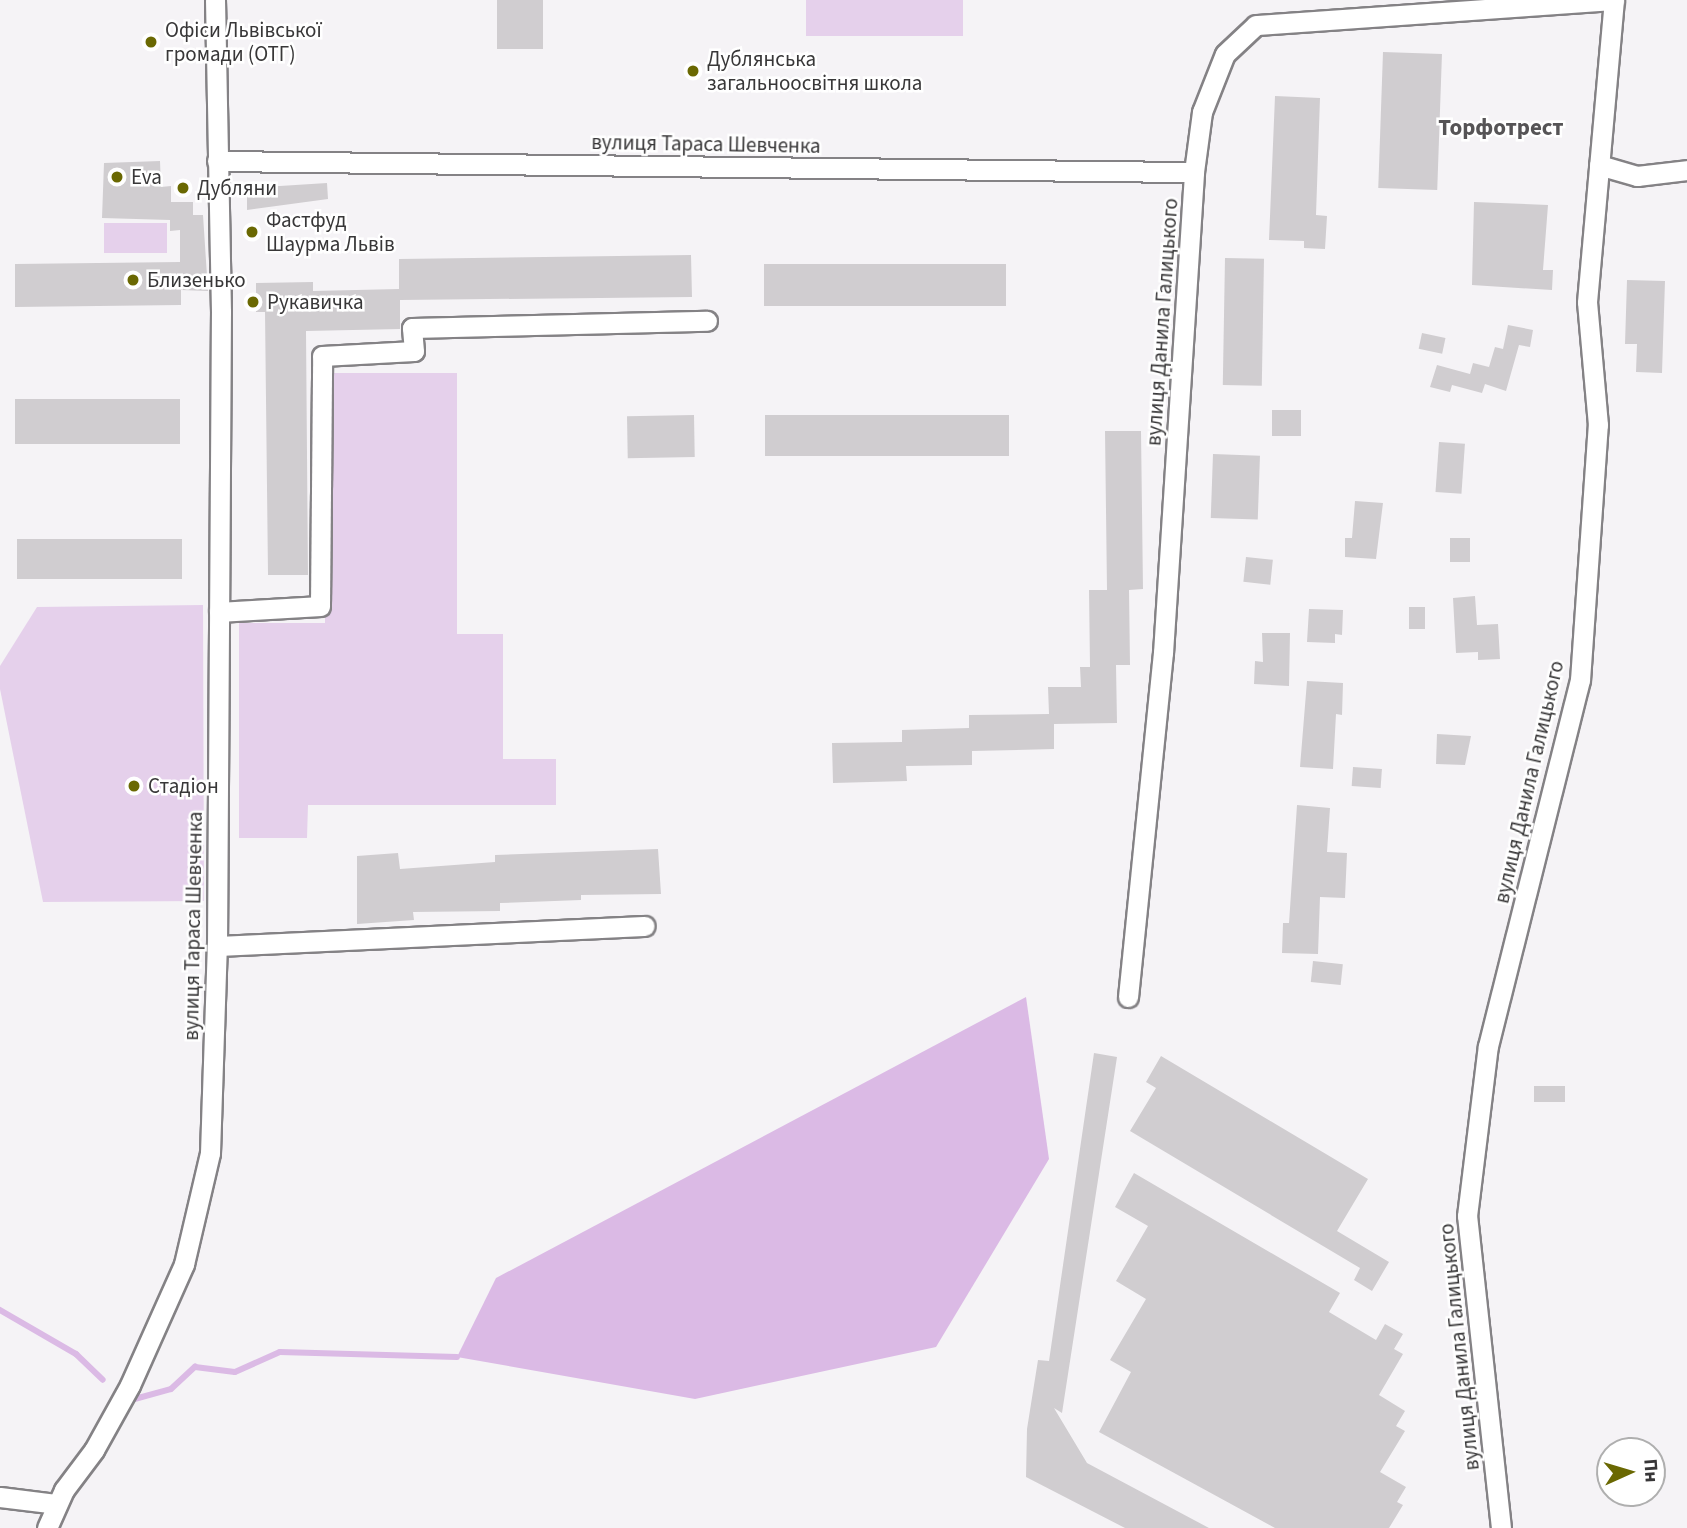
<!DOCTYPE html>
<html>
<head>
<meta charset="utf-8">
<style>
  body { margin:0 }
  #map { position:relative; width:1687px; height:1528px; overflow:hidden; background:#f5f3f6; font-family:"Source Sans 3",sans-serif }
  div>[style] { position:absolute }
  .green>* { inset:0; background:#e5d0eb; transform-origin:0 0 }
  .water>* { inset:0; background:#dbbae5 }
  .stream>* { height:6px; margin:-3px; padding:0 3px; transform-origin:3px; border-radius:3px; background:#dbbae5 }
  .building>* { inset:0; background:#d0cdd0; transform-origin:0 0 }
  .roads { filter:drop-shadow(2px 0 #848285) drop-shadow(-2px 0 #848285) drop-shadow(0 2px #848285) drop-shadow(0 -2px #848285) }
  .street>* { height:19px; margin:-9.5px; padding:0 9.5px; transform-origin:9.5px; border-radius:9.5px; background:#fff }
  .dots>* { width:19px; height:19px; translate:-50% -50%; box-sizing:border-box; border:4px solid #fff; border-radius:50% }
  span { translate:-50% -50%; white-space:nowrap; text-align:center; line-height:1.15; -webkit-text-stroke:5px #fff; paint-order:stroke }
  .poi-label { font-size:21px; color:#383738 }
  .left { translate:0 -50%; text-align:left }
  .street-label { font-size:21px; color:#383738 }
  .neighbourhood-label { font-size:23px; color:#565456; font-weight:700 }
  .north { position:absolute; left:1596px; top:1437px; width:70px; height:70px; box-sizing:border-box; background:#fff; border:2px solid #afafaf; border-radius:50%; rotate:86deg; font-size:19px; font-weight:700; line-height:28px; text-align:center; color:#383738 }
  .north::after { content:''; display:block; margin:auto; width:24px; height:32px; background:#6a6802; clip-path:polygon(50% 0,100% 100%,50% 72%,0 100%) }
</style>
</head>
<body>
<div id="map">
  <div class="green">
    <div style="left:806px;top:0;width:157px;height:36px"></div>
    <div style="left:167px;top:223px;width:30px;height:63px;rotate:90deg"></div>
    <div style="clip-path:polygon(325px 373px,457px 373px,457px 634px,503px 634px,503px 759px,556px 759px,556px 805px,308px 805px,307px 838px,239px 838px,239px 623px,325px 623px)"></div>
    <div style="clip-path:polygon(203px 605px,204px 901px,43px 902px,0 689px,0 666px,37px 607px)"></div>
  </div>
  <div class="water">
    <div style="clip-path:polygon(1026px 997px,1049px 1159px,936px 1347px,695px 1399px,457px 1357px,496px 1278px)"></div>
  </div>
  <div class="stream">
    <div style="left:0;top:1310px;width:88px;rotate:30.1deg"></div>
    <div style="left:76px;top:1354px;width:37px;rotate:44deg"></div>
    <div style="left:131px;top:1400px;width:41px;rotate:-15.4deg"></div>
    <div style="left:171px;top:1389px;width:33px;rotate:-43deg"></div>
    <div style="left:195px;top:1367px;width:40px;rotate:7.1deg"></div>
    <div style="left:235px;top:1372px;width:49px;rotate:-24deg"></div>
    <div style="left:280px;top:1352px;width:177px;rotate:1.6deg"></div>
  </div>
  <div class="building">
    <div style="left:497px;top:0;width:46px;height:49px"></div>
    <div style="left:1383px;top:52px;width:59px;height:136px;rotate:2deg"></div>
    <div style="clip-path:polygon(1275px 96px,1320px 98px,1316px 215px,1327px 216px,1325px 249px,1304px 248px,1304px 241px,1269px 240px)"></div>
    <div style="clip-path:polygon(160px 161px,161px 187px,171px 186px,171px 202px,193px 202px,193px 215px,203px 215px,208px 291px,181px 290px,181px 305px,15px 307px,15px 264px,180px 262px,180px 230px,170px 231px,170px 220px,102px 218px,104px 163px)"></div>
    <div style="clip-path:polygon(327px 183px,328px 199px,247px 210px,247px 194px,264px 193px,264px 187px)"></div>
    <div style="clip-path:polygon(1474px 202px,1548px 205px,1543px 270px,1553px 270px,1552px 290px,1472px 285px)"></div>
    <div style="clip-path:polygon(691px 255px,692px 297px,400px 300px,400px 329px,306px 331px,308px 575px,268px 575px,265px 312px,256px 312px,256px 283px,313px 282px,313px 291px,399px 289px,399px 259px)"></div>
    <div style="left:1225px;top:258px;width:39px;height:127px;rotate:1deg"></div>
    <div style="left:1006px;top:264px;width:42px;height:242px;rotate:90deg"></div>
    <div style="clip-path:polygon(1627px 280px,1665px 281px,1662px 373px,1636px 372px,1637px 344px,1625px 344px)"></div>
    <div style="clip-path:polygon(1508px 325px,1533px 330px,1530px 347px,1519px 345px,1506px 391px,1485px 384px,1482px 393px,1452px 385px,1450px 392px,1430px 387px,1437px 365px,1470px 374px,1473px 363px,1489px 367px,1495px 347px,1503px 349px)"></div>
    <div style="left:1422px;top:333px;width:24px;height:16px;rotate:12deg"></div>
    <div style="left:15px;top:399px;width:165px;height:45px"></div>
    <div style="left:1272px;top:410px;width:29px;height:26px"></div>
    <div style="left:694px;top:415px;width:42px;height:67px;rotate:89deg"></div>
    <div style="left:1009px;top:415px;width:41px;height:244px;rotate:90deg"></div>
    <div style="clip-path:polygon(1105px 431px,1141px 431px,1143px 589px,1129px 590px,1130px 665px,1116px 665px,1117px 723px,1054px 724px,1054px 749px,972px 751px,972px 765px,906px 766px,907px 781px,833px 783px,832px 743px,902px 742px,902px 730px,969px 728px,969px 715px,1049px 714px,1048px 687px,1081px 687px,1080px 667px,1090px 667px,1089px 590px,1107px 590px)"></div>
    <div style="left:1439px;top:442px;width:26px;height:50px;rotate:4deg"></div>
    <div style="left:1213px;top:454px;width:47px;height:64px;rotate:2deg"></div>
    <div style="clip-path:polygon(1355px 501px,1383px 503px,1376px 559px,1345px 557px,1345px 538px,1352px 538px)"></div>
    <div style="left:1450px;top:538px;width:20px;height:24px"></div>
    <div style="left:182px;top:539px;width:40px;height:165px;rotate:90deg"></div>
    <div style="left:1246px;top:557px;width:27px;height:25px;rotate:6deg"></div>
    <div style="clip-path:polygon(1475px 596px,1477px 625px,1498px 624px,1500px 659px,1478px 660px,1478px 652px,1456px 653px,1453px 598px)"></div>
    <div style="left:1409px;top:607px;width:16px;height:22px"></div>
    <div style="clip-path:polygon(1309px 609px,1343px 610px,1342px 635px,1335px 634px,1335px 643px,1307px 642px)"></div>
    <div style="clip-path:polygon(1262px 633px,1290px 633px,1289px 686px,1254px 684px,1255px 661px,1263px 662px)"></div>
    <div style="clip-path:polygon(1307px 681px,1343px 683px,1342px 715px,1336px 714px,1333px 769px,1300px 767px)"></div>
    <div style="clip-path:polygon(1437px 734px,1471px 736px,1465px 765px,1436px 764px)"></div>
    <div style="left:1353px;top:767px;width:29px;height:19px;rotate:4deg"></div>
    <div style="clip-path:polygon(1297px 805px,1330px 808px,1327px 852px,1347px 853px,1345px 898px,1320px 897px,1318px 954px,1282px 953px,1283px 923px,1289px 923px)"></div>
    <div style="clip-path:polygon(658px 849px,661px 894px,581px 895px,581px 900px,500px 903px,500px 911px,413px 912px,414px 920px,357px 924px,357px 856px,398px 853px,400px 869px,495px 862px,495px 855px)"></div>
    <div style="left:1313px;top:961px;width:30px;height:21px;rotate:6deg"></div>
    <div style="clip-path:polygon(1094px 1053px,1117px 1057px,1062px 1413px,1054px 1408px,1087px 1463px,1209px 1528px,1125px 1528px,1026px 1477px,1027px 1429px,1038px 1360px,1049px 1361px)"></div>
    <div style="clip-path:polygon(1161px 1056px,1368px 1179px,1337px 1231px,1389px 1262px,1372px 1291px,1354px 1280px,1360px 1268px,1130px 1131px,1156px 1088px,1146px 1082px)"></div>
    <div style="left:1565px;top:1086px;width:16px;height:31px;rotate:90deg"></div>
    <div style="clip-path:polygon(1134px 1173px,1340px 1293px,1329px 1312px,1376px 1340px,1385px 1324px,1403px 1334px,1394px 1349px,1403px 1354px,1379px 1395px,1405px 1411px,1396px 1426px,1405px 1431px,1380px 1472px,1406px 1487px,1397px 1502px,1403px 1505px,1389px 1528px,1275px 1528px,1099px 1432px,1131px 1372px,1110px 1360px,1146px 1299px,1116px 1281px,1148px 1226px,1115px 1207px)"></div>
  </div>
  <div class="roads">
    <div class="street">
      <div style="left:217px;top:161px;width:977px;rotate:0.65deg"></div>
      <div style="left:1599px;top:165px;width:40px;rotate:16deg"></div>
      <div style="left:1637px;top:176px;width:50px;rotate:-6.8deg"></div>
      <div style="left:219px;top:612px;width:101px;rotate:-3.4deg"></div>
      <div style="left:320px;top:606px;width:250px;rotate:-89.5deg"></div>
      <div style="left:322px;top:356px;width:92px;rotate:-3.1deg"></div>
      <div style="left:414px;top:351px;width:23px;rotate:-95deg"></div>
      <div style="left:412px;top:328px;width:295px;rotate:-1.4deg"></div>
      <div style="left:217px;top:946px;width:428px;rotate:-2.7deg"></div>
      <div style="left:1128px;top:997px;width:346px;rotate:-84.2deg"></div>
      <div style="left:1163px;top:653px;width:482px;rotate:-86.3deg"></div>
      <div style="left:1194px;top:172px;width:61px;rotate:-82.4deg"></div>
      <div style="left:1202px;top:112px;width:62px;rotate:-68.4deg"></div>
      <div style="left:1225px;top:54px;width:42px;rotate:-43.1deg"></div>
      <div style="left:1256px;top:25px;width:359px;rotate:-4deg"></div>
      <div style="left:0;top:1497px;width:56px;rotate:7.1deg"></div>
      <div style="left:47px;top:1528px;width:42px;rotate:-65.9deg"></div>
      <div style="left:64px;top:1490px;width:50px;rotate:-53.1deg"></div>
      <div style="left:94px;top:1450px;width:74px;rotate:-61deg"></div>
      <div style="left:130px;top:1385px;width:133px;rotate:-65.9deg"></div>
      <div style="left:184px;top:1264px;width:114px;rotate:-76.8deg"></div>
      <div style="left:210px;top:1153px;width:207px;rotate:-88.1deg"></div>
      <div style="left:217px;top:946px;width:634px;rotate:-89.64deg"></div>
      <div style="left:221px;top:312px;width:312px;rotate:-91.1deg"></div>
      <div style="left:1501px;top:1528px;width:314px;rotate:-96.2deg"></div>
      <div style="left:1467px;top:1216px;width:171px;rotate:-83deg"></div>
      <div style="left:1488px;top:1046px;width:377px;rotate:-75.9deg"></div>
      <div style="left:1580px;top:680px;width:256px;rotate:-86deg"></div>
      <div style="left:1598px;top:425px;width:123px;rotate:-95.1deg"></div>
      <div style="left:1587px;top:302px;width:303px;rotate:-84.9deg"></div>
    </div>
  </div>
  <div class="dots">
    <div style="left:151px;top:42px;background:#6a6802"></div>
    <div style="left:693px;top:71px;background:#6a6802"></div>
    <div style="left:117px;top:177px;background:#6a6802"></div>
    <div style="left:183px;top:188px;background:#6a6802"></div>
    <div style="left:252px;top:232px;background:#6a6802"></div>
    <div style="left:133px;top:280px;background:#6a6802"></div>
    <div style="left:253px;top:302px;background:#6a6802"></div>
    <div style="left:134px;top:786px;background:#6a6802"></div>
  </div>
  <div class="poi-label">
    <span class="left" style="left:165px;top:42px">Офіси Львівської<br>громади (ОТГ)</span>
    <span class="left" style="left:707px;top:71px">Дублянська<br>загальноосвітня школа</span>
    <span class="left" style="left:131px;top:177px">Eva</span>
    <span class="left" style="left:197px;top:188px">Дубляни</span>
    <span class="left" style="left:266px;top:232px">Фастфуд<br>Шаурма Львів</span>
    <span class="left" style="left:147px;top:280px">Близенько</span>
    <span class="left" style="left:267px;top:302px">Рукавичка</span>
    <span class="left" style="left:148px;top:786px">Стадіон</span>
  </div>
  <div class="street-label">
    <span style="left:706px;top:144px;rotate:1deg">вулиця Тараса Шевченка</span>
    <span style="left:1162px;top:322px;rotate:-86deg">вулиця Данила Галицького</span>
    <span style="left:1529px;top:782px;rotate:-77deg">вулиця Данила Галицького</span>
    <span style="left:193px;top:926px;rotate:-89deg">вулиця Тараса Шевченка</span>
    <span style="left:1459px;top:1347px;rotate:-96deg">вулиця Данила Галицького</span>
  </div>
  <div class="neighbourhood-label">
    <span style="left:1501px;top:128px">Торфотрест</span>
  </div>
  <div class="north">Пн</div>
</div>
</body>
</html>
